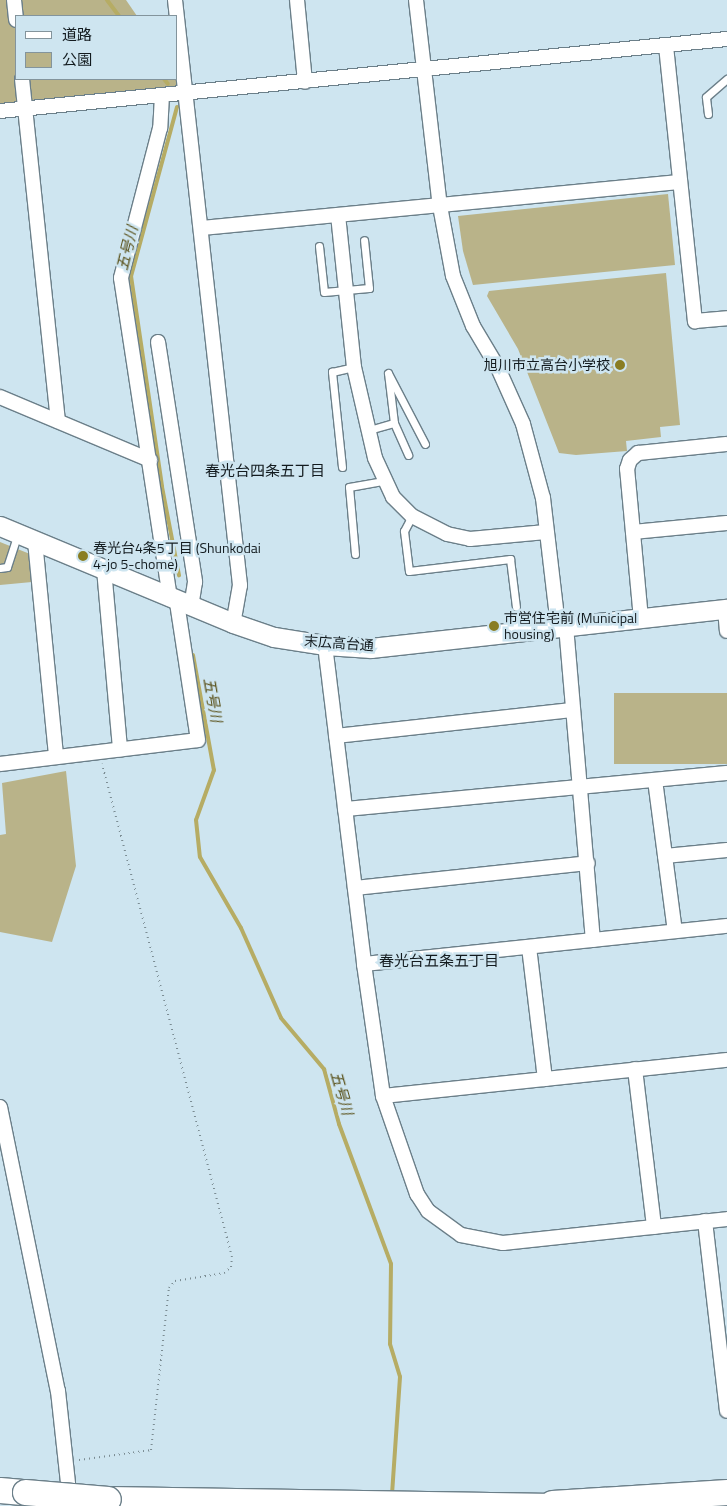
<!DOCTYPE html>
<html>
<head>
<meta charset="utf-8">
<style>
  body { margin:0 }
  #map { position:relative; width:727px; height:1506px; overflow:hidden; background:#cee5f0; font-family:"Titillium Web","Noto Sans JP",sans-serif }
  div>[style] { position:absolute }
  .green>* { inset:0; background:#b9b389; transform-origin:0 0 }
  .stream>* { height:4px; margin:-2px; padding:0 2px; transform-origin:2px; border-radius:2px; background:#b6ac64 }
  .path>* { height:2px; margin-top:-1px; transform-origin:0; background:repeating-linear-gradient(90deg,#7b8c93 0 1px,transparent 0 5px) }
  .roads { filter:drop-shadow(1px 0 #6b7f89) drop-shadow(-1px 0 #6b7f89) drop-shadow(0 1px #6b7f89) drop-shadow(0 -1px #6b7f89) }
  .lane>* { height:7px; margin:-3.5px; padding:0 3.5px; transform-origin:3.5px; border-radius:3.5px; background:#fff }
  .street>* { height:14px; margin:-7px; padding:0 7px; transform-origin:7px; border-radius:7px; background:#fff }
  .secondary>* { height:19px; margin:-9.5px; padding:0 9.5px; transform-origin:9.5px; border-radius:9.5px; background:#fff }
  .highway>* { height:25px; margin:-12.5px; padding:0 12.5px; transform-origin:12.5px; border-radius:12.5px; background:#fff }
  .bridges { filter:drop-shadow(1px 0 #6b7f89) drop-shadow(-1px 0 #6b7f89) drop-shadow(0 1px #6b7f89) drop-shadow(0 -1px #6b7f89) }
  .highway-bridge>* { height:25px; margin:-12.5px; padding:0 12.5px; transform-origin:12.5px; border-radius:12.5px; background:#fff }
  .dots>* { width:14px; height:14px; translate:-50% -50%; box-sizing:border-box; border:2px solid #cee5f0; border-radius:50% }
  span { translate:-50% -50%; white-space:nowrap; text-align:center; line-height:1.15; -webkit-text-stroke:5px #cee5f0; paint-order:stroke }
  .poi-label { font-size:14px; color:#131b1f }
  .right { translate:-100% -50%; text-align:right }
  .left { translate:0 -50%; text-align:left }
  .street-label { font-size:14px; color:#131b1f }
  .water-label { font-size:15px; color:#5b531d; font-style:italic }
  .neighbourhood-label { font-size:15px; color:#131b1f }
  .legend { position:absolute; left:15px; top:15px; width:162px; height:65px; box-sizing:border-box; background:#cee5f0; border:1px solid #83949c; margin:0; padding:6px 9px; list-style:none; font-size:15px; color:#131b1f }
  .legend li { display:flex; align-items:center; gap:10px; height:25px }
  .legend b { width:25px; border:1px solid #83949c }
</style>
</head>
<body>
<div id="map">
  <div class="green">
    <div style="clip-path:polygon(0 0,126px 0,137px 16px,16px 16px,16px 79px,176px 79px,176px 45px,188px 92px,0 111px)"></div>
    <div style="clip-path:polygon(668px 194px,675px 265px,473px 285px,463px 251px,458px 216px)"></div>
    <div style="clip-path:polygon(666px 273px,680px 425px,660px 427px,661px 437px,626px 441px,627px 451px,576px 455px,559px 453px,518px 349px,487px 296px,489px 291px)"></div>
    <div style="clip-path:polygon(0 542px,30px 554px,32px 582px,0 585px)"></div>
    <div style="left:727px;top:693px;width:71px;height:113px;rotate:90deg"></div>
    <div style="clip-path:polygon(66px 771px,76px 866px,52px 942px,0 932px,0 835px,6px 834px,2px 783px)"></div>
  </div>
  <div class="stream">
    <div style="left:107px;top:0;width:20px;rotate:53deg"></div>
    <div style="left:164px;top:79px;width:6px;rotate:51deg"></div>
    <div style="left:177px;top:107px;width:175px;rotate:105.2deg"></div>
    <div style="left:131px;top:276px;width:213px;rotate:81.6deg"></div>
    <div style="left:162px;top:487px;width:90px;rotate:79.1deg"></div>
    <div style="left:193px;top:655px;width:117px;rotate:79.7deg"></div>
    <div style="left:214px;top:770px;width:53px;rotate:109.8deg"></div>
    <div style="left:196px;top:820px;width:37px;rotate:84deg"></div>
    <div style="left:200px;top:857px;width:82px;rotate:60deg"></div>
    <div style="left:241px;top:928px;width:98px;rotate:66deg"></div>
    <div style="left:281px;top:1018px;width:67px;rotate:49.9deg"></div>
    <div style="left:324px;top:1069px;width:57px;rotate:74.7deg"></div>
    <div style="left:339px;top:1124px;width:149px;rotate:69.6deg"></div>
    <div style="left:391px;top:1264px;width:80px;rotate:90.7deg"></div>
    <div style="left:390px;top:1344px;width:34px;rotate:73deg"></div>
    <div style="left:400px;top:1377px;width:118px;rotate:93.9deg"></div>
  </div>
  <div class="path">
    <div style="left:79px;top:1460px;width:73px;rotate:-7.9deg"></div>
    <div style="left:151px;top:1450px;width:163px;rotate:-83.7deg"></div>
    <div style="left:169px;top:1288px;width:9px;rotate:-49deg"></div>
    <div style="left:175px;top:1281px;width:50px;rotate:-9.3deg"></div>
    <div style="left:224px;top:1273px;width:9px;rotate:-41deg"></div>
    <div style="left:231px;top:1267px;width:10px;rotate:-84deg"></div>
    <div style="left:232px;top:1257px;width:510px;rotate:-104.77deg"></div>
  </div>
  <div class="roads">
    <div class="lane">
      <div style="left:708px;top:114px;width:17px;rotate:-97deg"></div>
      <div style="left:706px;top:97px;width:28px;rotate:-41deg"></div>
      <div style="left:319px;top:246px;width:46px;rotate:83.8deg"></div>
      <div style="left:324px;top:292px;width:45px;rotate:-5.1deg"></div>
      <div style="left:369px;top:288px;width:48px;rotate:-95.9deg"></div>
      <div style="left:394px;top:423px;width:35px;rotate:66deg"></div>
      <div style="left:369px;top:430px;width:26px;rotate:-16deg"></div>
      <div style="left:394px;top:423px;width:50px;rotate:-96.8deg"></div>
      <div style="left:388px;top:373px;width:80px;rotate:62.5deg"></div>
      <div style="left:342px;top:467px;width:96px;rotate:-96deg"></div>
      <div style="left:332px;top:372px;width:23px;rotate:-13deg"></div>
      <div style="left:412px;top:516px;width:17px;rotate:118deg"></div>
      <div style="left:404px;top:531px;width:40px;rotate:82.9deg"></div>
      <div style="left:409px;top:571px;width:102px;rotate:-6.8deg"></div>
      <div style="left:510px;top:559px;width:48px;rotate:82.9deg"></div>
      <div style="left:355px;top:554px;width:67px;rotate:-95.1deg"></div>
      <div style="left:349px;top:487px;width:35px;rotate:-10deg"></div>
      <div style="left:0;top:568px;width:7px;rotate:-8deg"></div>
      <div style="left:7px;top:567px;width:35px;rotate:-72deg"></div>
    </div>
    <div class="street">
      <div style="left:14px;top:0;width:20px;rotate:84deg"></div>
      <div style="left:175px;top:0;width:589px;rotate:83.66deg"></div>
      <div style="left:240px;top:585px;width:39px;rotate:100deg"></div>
      <div style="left:297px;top:0;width:82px;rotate:84.4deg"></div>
      <div style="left:416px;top:0;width:207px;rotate:83.4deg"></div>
      <div style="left:440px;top:206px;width:71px;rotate:79.5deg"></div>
      <div style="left:453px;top:276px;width:54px;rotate:68.2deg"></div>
      <div style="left:473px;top:326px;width:49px;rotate:59.2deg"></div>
      <div style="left:498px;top:368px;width:61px;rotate:65.9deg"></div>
      <div style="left:523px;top:424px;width:77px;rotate:74.9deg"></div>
      <div style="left:543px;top:498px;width:129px;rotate:83.3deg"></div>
      <div style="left:666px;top:46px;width:277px;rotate:84deg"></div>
      <div style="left:695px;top:321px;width:32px;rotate:-5deg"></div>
      <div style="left:22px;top:79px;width:344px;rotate:84deg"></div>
      <div style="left:162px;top:95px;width:33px;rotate:93deg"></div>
      <div style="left:160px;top:128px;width:155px;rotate:104.6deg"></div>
      <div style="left:121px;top:278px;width:325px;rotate:81.3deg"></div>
      <div style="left:0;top:111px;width:731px;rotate:-5.66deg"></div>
      <div style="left:338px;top:215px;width:153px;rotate:84deg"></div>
      <div style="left:354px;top:367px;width:93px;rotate:77deg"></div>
      <div style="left:375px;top:458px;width:43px;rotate:65.2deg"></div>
      <div style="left:393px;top:497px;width:27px;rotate:45deg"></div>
      <div style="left:412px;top:516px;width:39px;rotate:27deg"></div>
      <div style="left:447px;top:534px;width:24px;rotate:12deg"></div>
      <div style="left:470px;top:539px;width:76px;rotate:-5.3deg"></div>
      <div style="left:201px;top:228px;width:481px;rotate:-5.5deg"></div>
      <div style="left:158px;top:342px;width:243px;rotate:81.2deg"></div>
      <div style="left:195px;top:582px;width:25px;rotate:99deg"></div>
      <div style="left:0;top:397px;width:163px;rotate:22.8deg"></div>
      <div style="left:633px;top:532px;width:94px;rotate:-5.5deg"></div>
      <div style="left:35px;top:541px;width:217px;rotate:84.4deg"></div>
      <div style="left:104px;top:569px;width:181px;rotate:84.9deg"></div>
      <div style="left:725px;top:609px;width:22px;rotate:85deg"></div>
      <div style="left:641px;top:619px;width:151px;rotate:-95.3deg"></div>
      <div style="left:627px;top:469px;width:9px;rotate:-72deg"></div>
      <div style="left:630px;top:460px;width:11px;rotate:-41deg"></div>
      <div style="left:638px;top:453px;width:89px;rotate:-5.8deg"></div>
      <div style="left:566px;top:626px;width:315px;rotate:85.1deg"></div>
      <div style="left:325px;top:645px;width:321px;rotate:83deg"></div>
      <div style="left:364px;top:964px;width:133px;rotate:81.8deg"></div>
      <div style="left:383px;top:1096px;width:104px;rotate:70.9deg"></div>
      <div style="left:417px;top:1194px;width:20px;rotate:57deg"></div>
      <div style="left:428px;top:1211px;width:41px;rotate:36deg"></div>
      <div style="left:461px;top:1235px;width:43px;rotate:10.8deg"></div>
      <div style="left:503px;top:1243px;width:225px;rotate:-6.1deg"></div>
      <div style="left:336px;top:736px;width:237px;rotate:-6.3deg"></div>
      <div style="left:0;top:764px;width:199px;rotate:-6.9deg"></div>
      <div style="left:198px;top:740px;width:140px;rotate:-98.7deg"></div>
      <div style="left:655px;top:780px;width:152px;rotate:82.5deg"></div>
      <div style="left:345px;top:809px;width:384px;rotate:-5.4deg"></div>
      <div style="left:665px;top:856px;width:62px;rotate:-5.5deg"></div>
      <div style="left:355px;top:888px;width:234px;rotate:-6.1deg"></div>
      <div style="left:529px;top:947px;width:133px;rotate:83.1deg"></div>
      <div style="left:364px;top:964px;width:365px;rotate:-6deg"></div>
      <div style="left:635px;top:1069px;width:159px;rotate:83.1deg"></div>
      <div style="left:383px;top:1096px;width:346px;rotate:-6deg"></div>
      <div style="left:0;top:1107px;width:290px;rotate:78.5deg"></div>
      <div style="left:58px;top:1391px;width:112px;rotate:83.8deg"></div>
      <div style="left:705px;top:1221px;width:191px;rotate:83.4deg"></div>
    </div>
    <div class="secondary">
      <div style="left:0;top:526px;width:252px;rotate:22.6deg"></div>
      <div style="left:233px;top:623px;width:43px;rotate:18.9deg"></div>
      <div style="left:274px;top:637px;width:52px;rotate:8.9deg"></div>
      <div style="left:325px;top:645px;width:46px;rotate:3.7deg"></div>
      <div style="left:371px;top:648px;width:358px;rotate:-6.3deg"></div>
    </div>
    <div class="highway">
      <div style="left:0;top:1490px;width:25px;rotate:5deg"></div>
      <div style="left:108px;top:1499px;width:462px;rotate:0.9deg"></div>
      <div style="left:552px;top:1503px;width:175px;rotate:-3.6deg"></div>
    </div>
  </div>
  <div class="bridges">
    <div class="highway-bridge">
      <div style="left:25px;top:1492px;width:83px;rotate:4.8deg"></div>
    </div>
  </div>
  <div class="dots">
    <div style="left:620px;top:365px;background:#897d23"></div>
    <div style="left:83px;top:556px;background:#897d23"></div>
    <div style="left:494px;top:626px;background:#897d23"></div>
  </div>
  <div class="poi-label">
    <span class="right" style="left:610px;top:365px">旭川市立高台小学校</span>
    <span class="left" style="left:93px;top:556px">春光台4条5丁目 (Shunkodai<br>4-jo 5-chome)</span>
    <span class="left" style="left:504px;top:626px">市営住宅前 (Municipal<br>housing)</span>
  </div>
  <div class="street-label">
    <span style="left:339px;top:643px;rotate:4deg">末広高台通</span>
  </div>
  <div class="water-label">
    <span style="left:127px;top:248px;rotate:-76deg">五号川</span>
    <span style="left:213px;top:700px;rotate:80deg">五号川</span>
    <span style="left:342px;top:1093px;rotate:74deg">五号川</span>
  </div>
  <div class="neighbourhood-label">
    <span style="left:265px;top:471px">春光台四条五丁目</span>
    <span style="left:439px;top:961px">春光台五条五丁目</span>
  </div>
  <ul class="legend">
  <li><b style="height:6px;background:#fff"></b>道路</li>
  <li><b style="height:14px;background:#b9b389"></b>公園</li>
  </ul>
</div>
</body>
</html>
